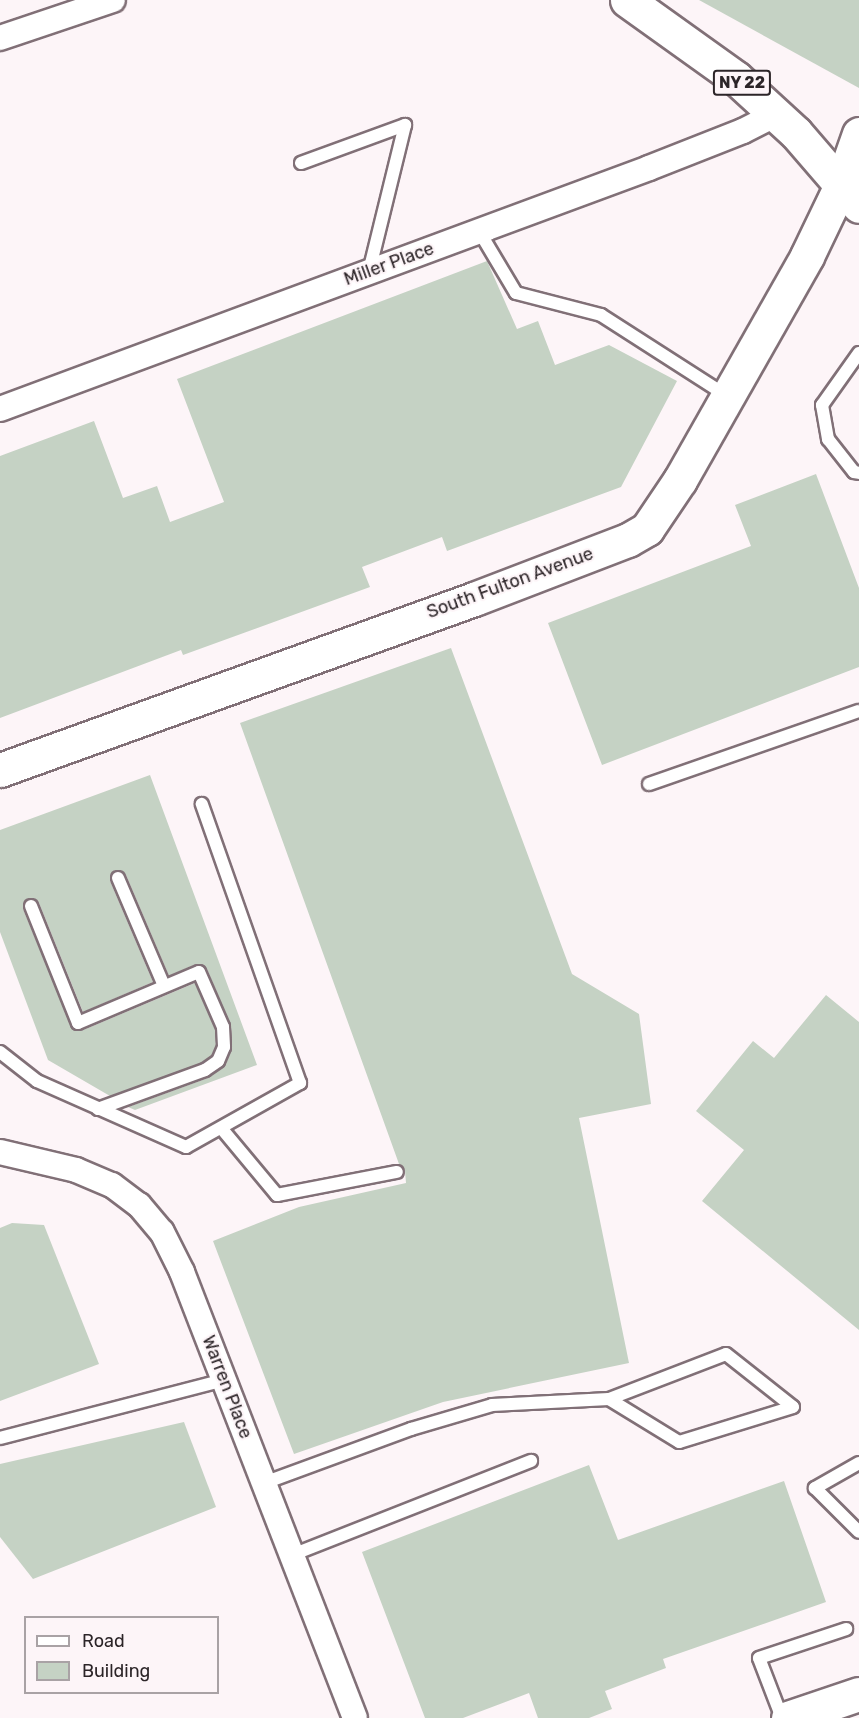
<!DOCTYPE html>
<html>
<head>
<meta charset="utf-8">
<style>
  body { margin:0 }
  #map { position:relative; width:859px; height:1718px; overflow:hidden; background:#fdf5f8; font-family:Rubik,sans-serif }
  div>[style] { position:absolute }
  .building>* { inset:0; background:#c5d2c4 }
  .roads { filter:drop-shadow(2px 0 #817077) drop-shadow(-2px 0 #817077) drop-shadow(0 2px #817077) drop-shadow(0 -2px #817077) }
  .lane>* { height:12px; margin:-6px; padding:0 6px; transform-origin:6px; border-radius:6px; background:#fff }
  .street>* { height:24px; margin:-12px; padding:0 12px; transform-origin:12px; border-radius:12px; background:#fff }
  .secondary>* { height:33px; margin:-16.5px; padding:0 16.5px; transform-origin:16.5px; border-radius:16.5px; background:#fff }
  .primary>* { height:33px; margin:-16.5px; padding:0 16.5px; transform-origin:16.5px; border-radius:16.5px; background:#fff }
  span { translate:-50% -50%; white-space:nowrap; text-align:center; line-height:1.15; -webkit-text-stroke:4.5px #fdf5f8; paint-order:stroke }
  .shield-label span { padding:2px 4px; background:#fdf5f8; border:2px solid; border-radius:4px; -webkit-text-stroke-width:0 }
  .shield-label { font-size:16px; color:#2c2528; font-weight:700 }
  .street-label { font-size:18px; color:#2c2528 }
  .legend { position:absolute; left:24px; top:1616px; width:195px; height:78px; box-sizing:border-box; background:#fdf5f8; border:2px solid #a9a2a5; margin:0; padding:8px 10px; list-style:none; font-size:18px; color:#2c2528 }
  .legend li { display:flex; align-items:center; gap:12px; height:30px }
  .legend b { width:30px; border:2px solid #a9a2a5 }
</style>
</head>
<body>
<div id="map">
  <div class="building">
    <div style="clip-path:polygon(699px 0,859px 0,859px 88px)"></div>
    <div style="clip-path:polygon(487px 261px,517px 329px,538px 321px,555px 365px,609px 345px,677px 381px,621px 487px,447px 551px,442px 537px,362px 567px,370px 587px,183px 655px,181px 650px,0 718px,0 456px,94px 421px,123px 498px,157px 486px,170px 522px,224px 502px,177px 379px)"></div>
    <div style="clip-path:polygon(816px 474px,859px 588px,859px 667px,602px 765px,548px 623px,751px 546px,735px 505px)"></div>
    <div style="clip-path:polygon(451px 648px,572px 974px,639px 1014px,651px 1104px,579px 1118px,629px 1363px,443px 1402px,294px 1454px,213px 1241px,299px 1207px,406px 1183px,405px 1171px,399px 1164px,240px 723px)"></div>
    <div style="clip-path:polygon(150px 775px,257px 1065px,135px 1110px,128px 1107px,208px 1078px,226px 1064px,232px 1047px,231px 1026px,207px 969px,196px 964px,169px 976px,126px 875px,115px 870px,110px 881px,153px 982px,83px 1012px,39px 903px,27px 899px,23px 909px,73px 1030px,81px 1031px,195px 983px,215px 1029px,216px 1046px,211px 1056px,201px 1063px,110px 1096px,48px 1060px,0 932px,0 830px)"></div>
    <div style="clip-path:polygon(826px 995px,859px 1022px,859px 1330px,702px 1201px,744px 1150px,696px 1111px,753px 1041px,774px 1058px)"></div>
    <div style="clip-path:polygon(12px 1223px,44px 1225px,99px 1364px,0 1401px,0 1228px)"></div>
    <div style="clip-path:polygon(184px 1422px,216px 1507px,33px 1579px,0 1537px,0 1464px)"></div>
    <div style="clip-path:polygon(589px 1465px,618px 1540px,784px 1481px,826px 1602px,663px 1659px,666px 1668px,605px 1691px,612px 1709px,589px 1718px,538px 1718px,529px 1693px,463px 1718px,425px 1718px,362px 1552px)"></div>
  </div>
  <div class="roads">
    <div class="lane">
      <div style="left:301px;top:163px;width:111px;rotate:-20.1deg"></div>
      <div style="left:405px;top:125px;width:151px;rotate:103.8deg"></div>
      <div style="left:479px;top:231px;width:72px;rotate:59.2deg"></div>
      <div style="left:516px;top:293px;width:88px;rotate:14.5deg"></div>
      <div style="left:601px;top:315px;width:150px;rotate:32.7deg"></div>
      <div style="left:859px;top:353px;width:64px;rotate:125.4deg"></div>
      <div style="left:822px;top:405px;width:35px;rotate:80deg"></div>
      <div style="left:828px;top:439px;width:42px;rotate:51.8deg"></div>
      <div style="left:854px;top:472px;width:5px;rotate:11deg"></div>
      <div style="left:649px;top:784px;width:222px;rotate:-19.2deg"></div>
      <div style="left:118px;top:878px;width:117px;rotate:66.9deg"></div>
      <div style="left:31px;top:906px;width:126px;rotate:68.1deg"></div>
      <div style="left:78px;top:1023px;width:131px;rotate:-22.9deg"></div>
      <div style="left:199px;top:972px;width:60px;rotate:66.4deg"></div>
      <div style="left:223px;top:1027px;width:20px;rotate:87deg"></div>
      <div style="left:224px;top:1047px;width:15px;rotate:113deg"></div>
      <div style="left:218px;top:1061px;width:16px;rotate:145deg"></div>
      <div style="left:205px;top:1070px;width:114px;rotate:160deg"></div>
      <div style="left:0;top:1052px;width:47px;rotate:38.1deg"></div>
      <div style="left:37px;top:1081px;width:163px;rotate:23.9deg"></div>
      <div style="left:186px;top:1147px;width:131px;rotate:-29.3deg"></div>
      <div style="left:300px;top:1083px;width:296px;rotate:-109.4deg"></div>
      <div style="left:222px;top:1129px;width:86px;rotate:50.2deg"></div>
      <div style="left:277px;top:1195px;width:122px;rotate:-10.9deg"></div>
      <div style="left:0;top:1438px;width:231px;rotate:-14.5deg"></div>
      <div style="left:859px;top:1463px;width:51px;rotate:150.4deg"></div>
      <div style="left:815px;top:1488px;width:62px;rotate:45deg"></div>
      <div style="left:264px;top:1483px;width:157px;rotate:-20.2deg"></div>
      <div style="left:411px;top:1429px;width:84px;rotate:-16.5deg"></div>
      <div style="left:492px;top:1405px;width:117px;rotate:-2.9deg"></div>
      <div style="left:609px;top:1399px;width:125px;rotate:-21deg"></div>
      <div style="left:726px;top:1354px;width:85px;rotate:38.3deg"></div>
      <div style="left:793px;top:1407px;width:119px;rotate:162.9deg"></div>
      <div style="left:679px;top:1442px;width:82px;rotate:-148.4deg"></div>
      <div style="left:292px;top:1555px;width:257px;rotate:-21.5deg"></div>
      <div style="left:782px;top:1718px;width:64px;rotate:-111deg"></div>
      <div style="left:759px;top:1658px;width:92px;rotate:-18.4deg"></div>
    </div>
    <div class="street">
      <div style="left:0;top:38px;width:119px;rotate:-18.6deg"></div>
      <div style="left:0;top:409px;width:692px;rotate:-20.37deg"></div>
      <div style="left:649px;top:168px;width:101px;rotate:-21.5deg"></div>
      <div style="left:743px;top:131px;width:37px;rotate:-27deg"></div>
      <div style="left:0;top:1152px;width:78px;rotate:13.3deg"></div>
      <div style="left:76px;top:1170px;width:39px;rotate:23deg"></div>
      <div style="left:112px;top:1185px;width:34px;rotate:37deg"></div>
      <div style="left:139px;top:1205px;width:35px;rotate:50deg"></div>
      <div style="left:162px;top:1232px;width:45px;rotate:63.4deg"></div>
      <div style="left:182px;top:1272px;width:478px;rotate:68.8deg"></div>
    </div>
    <div class="secondary">
      <div style="left:0;top:770px;width:504px;rotate:-19.84deg"></div>
      <div style="left:474px;top:599px;width:165px;rotate:-21deg"></div>
      <div style="left:628px;top:540px;width:22px;rotate:-30deg"></div>
      <div style="left:647px;top:529px;width:59px;rotate:-56deg"></div>
      <div style="left:680px;top:480px;width:257px;rotate:-60.4deg"></div>
      <div style="left:807px;top:256px;width:79px;rotate:-64.4deg"></div>
      <div style="left:841px;top:185px;width:54px;rotate:-70.6deg"></div>
      <div style="left:788px;top:1718px;width:75px;rotate:-18.7deg"></div>
    </div>
    <div class="primary">
      <div style="left:627px;top:0;width:134px;rotate:35.6deg"></div>
      <div style="left:736px;top:78px;width:81px;rotate:42.5deg"></div>
      <div style="left:796px;top:133px;width:96px;rotate:49.2deg"></div>
    </div>
  </div>
  <div class="shield-label">
    <span style="left:742px;top:83px">NY 22</span>
  </div>
  <div class="street-label">
    <span style="left:389px;top:264px;rotate:-20deg">Miller Place</span>
    <span style="left:510px;top:583px;rotate:-20deg">South Fulton Avenue</span>
    <span style="left:227px;top:1387px;rotate:69deg">Warren Place</span>
  </div>
  <ul class="legend">
  <li><b style="height:8px;background:#fff"></b>Road</li>
  <li><b style="height:16px;background:#c5d2c4"></b>Building</li>
  </ul>
</div>
</body>
</html>
